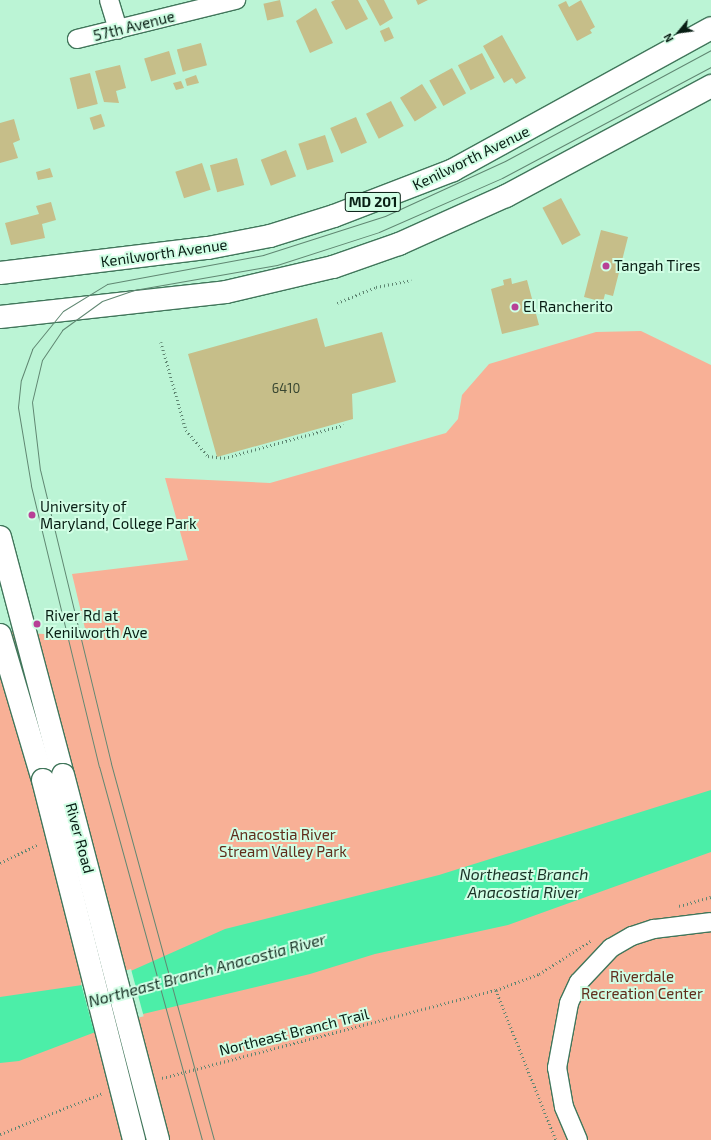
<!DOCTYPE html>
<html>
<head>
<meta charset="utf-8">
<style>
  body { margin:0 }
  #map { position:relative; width:711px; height:1140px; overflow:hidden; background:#bbf4d5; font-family:"Exo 2",sans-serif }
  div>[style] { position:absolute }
  .green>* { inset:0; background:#f8b096 }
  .water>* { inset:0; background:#4ceea8 }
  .pier>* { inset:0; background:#bbf4d5; transform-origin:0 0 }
  .building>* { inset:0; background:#c6be89; transform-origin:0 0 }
  .path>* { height:2.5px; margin-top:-1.25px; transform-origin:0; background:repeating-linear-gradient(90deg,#5f8672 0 1px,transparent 0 4px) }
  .roads { filter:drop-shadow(1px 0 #41765b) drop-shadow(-1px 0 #41765b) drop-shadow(0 1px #41765b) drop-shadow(0 -1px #41765b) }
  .minor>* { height:18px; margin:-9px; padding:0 9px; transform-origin:9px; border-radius:9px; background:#fff }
  .tertiary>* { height:22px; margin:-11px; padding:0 11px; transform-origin:11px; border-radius:11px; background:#fff }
  .primary>* { height:22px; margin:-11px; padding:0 11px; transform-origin:11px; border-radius:11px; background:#fff }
  .tram>* { height:1px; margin:-0.5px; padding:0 0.5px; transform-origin:0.5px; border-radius:0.5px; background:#608772 }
  .bridges { filter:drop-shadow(1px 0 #41765b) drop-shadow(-1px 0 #41765b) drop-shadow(0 1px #41765b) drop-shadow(0 -1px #41765b) }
  .tertiary-bridge>* { height:22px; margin:-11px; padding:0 11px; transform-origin:11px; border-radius:11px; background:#fff }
  .dots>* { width:11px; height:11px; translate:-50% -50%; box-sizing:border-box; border:2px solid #d1fee5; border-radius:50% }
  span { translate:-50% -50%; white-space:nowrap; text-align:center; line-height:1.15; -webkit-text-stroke:4px #d1fee5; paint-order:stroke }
  .number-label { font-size:13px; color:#384631 }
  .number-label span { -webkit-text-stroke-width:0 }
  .shield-label span { padding:1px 3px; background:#d1fee5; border:1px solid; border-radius:3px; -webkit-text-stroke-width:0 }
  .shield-label { font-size:14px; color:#081e14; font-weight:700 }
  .street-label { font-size:15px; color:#081e14 }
  .poi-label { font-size:15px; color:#081e14 }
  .left { translate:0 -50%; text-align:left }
  .park-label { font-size:15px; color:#602e1c }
  .water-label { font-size:16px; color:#193226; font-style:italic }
  .north { position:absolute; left:659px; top:12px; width:40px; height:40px; -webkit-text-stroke:3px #d1fee5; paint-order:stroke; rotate:241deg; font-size:11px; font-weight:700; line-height:16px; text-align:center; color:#081e14 }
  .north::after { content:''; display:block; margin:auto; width:14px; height:18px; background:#081e14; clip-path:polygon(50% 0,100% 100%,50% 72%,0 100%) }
</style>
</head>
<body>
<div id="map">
  <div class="green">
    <div style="clip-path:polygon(641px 331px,711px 365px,711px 1140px,0 1140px,0 631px,87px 637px,72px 574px,188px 560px,165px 478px,270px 483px,446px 433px,458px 419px,462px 395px,489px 364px,596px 332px)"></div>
  </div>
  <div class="water">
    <div style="clip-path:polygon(711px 790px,711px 852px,508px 925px,375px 954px,310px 974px,143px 1014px,19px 1061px,0 1063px,0 997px,96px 983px,124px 974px,225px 929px,439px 875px)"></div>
  </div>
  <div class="pier">
    <div style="left:131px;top:969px;width:49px;height:52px;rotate:75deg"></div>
  </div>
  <div class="building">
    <div style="left:280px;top:0;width:17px;height:17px;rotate:77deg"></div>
    <div style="clip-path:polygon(335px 0,358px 0,368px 19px,346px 30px,331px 2px)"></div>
    <div style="clip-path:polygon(366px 0,384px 0,393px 18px,380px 26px)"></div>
    <div style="clip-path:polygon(416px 0,428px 0,418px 5px)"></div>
    <div style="clip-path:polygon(581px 0,595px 27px,590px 30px,592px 33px,577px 41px,558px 5px,566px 1px,569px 7px)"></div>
    <div style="clip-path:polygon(316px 8px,333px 43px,310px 53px,296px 21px)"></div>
    <div style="left:389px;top:27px;width:12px;height:10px;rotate:66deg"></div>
    <div style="clip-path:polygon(502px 35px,526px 78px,516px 84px,512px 78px,504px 83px,483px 46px)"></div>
    <div style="left:201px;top:43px;width:23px;height:25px;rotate:75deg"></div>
    <div style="left:169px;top:51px;width:24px;height:26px;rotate:73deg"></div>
    <div style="left:482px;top:53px;width:28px;height:27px;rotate:63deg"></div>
    <div style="clip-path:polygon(120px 65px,126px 88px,116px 91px,119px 103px,104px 102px,95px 71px)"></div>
    <div style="left:452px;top:68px;width:29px;height:26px;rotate:61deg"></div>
    <div style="left:90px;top:73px;width:32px;height:21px;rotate:76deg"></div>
    <div style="clip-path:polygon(196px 75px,199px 83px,187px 86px,185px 79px)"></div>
    <div style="clip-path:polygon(181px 81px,184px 88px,176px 90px,173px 83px)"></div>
    <div style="left:422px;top:84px;width:28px;height:26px;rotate:58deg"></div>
    <div style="left:391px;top:101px;width:28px;height:28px;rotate:63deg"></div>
    <div style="left:101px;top:114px;width:13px;height:12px;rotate:72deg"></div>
    <div style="left:356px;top:117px;width:28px;height:28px;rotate:67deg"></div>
    <div style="clip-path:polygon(14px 119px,20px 140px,13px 143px,18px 158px,0 163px,0 123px)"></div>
    <div style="left:325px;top:135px;width:28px;height:28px;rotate:72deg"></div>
    <div style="left:286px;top:150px;width:28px;height:27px;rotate:69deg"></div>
    <div style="left:237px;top:158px;width:28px;height:28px;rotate:75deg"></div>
    <div style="left:202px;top:163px;width:28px;height:28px;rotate:72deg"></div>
    <div style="clip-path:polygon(50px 168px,53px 177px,38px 180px,36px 172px)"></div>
    <div style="left:561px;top:198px;width:42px;height:21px;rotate:62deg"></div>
    <div style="clip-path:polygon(51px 202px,56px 220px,42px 224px,45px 238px,11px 245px,5px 223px,39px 214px,36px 206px)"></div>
    <div style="clip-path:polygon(601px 230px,628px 237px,613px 296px,605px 294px,603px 302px,584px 297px)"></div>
    <div style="clip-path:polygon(511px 278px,512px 284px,527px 280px,539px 325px,502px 334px,491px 289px,504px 285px,503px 280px)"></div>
    <div style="clip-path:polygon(317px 318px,325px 347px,382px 332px,396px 382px,352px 394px,353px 419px,217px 457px,188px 354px)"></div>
  </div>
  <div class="path">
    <div style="left:337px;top:303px;width:42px;rotate:-22.3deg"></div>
    <div style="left:376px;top:287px;width:36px;rotate:-11deg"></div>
    <div style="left:161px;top:342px;width:91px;rotate:74.1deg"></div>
    <div style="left:186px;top:430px;width:34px;rotate:50deg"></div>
    <div style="left:208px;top:456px;width:16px;rotate:7deg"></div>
    <div style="left:224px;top:458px;width:124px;rotate:-15.4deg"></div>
    <div style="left:0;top:863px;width:43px;rotate:-26deg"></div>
    <div style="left:679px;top:906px;width:33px;rotate:-16deg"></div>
    <div style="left:496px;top:990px;width:162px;rotate:68.2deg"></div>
    <div style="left:162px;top:1078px;width:345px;rotate:-14.8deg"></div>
    <div style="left:496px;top:990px;width:46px;rotate:-20.4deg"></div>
    <div style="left:539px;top:974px;width:63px;rotate:-32.7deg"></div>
    <div style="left:0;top:1134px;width:111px;rotate:-21.7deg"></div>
  </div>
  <div class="roads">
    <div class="minor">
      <div style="left:109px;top:0;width:31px;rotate:73deg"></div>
      <div style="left:77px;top:39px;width:164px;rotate:-13.8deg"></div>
      <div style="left:578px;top:1140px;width:36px;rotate:-113deg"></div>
      <div style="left:564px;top:1107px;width:40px;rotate:-100deg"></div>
      <div style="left:557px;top:1068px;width:66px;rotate:-79.5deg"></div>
      <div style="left:569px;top:1003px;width:23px;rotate:-65deg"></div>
      <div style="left:579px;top:982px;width:47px;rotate:-46.7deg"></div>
      <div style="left:611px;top:948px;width:24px;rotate:-30deg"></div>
      <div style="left:632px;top:936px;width:23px;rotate:-18deg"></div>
      <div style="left:654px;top:929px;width:57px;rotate:-7deg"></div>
    </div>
    <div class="tertiary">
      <div style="left:0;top:537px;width:246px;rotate:75.2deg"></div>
      <div style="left:0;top:635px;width:151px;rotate:73.5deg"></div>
    </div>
    <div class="primary">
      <div style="left:0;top:273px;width:209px;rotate:-6.9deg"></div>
      <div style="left:208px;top:248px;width:63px;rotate:-11deg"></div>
      <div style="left:270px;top:236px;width:67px;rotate:-17.4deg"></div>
      <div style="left:334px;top:216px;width:128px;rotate:-21.1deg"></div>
      <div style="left:453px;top:170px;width:294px;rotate:-28.8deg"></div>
      <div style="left:0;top:317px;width:227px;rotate:-6.3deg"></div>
      <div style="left:226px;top:292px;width:110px;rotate:-13.2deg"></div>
      <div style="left:333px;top:267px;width:70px;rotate:-19.2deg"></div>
      <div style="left:399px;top:244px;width:117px;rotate:-24.2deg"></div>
      <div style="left:506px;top:196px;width:233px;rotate:-28.2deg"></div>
    </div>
  </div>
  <div class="tram">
    <div style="left:202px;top:1140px;width:387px;rotate:-105.4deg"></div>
    <div style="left:99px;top:767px;width:290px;rotate:-103.6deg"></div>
    <div style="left:31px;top:485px;width:79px;rotate:-99.5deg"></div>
    <div style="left:18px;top:407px;width:27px;rotate:-84deg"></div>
    <div style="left:21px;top:380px;width:33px;rotate:-70deg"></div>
    <div style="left:32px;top:349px;width:49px;rotate:-50.8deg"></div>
    <div style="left:63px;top:311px;width:52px;rotate:-31.5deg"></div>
    <div style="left:107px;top:284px;width:159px;rotate:-10.5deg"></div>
    <div style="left:263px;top:255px;width:128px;rotate:-17.7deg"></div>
    <div style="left:385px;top:216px;width:132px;rotate:-24.6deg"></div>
    <div style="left:505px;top:161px;width:234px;rotate:-28.3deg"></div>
    <div style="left:214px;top:1140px;width:391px;rotate:-105.3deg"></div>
    <div style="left:111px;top:763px;width:301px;rotate:-103.6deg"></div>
    <div style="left:40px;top:470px;width:68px;rotate:-96.7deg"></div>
    <div style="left:32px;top:402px;width:43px;rotate:-76.6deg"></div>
    <div style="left:42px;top:360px;width:36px;rotate:-56deg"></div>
    <div style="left:62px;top:330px;width:49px;rotate:-35.9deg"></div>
    <div style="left:102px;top:301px;width:34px;rotate:-19deg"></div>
    <div style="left:134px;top:290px;width:145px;rotate:-9.9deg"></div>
    <div style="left:277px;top:265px;width:107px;rotate:-17.9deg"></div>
    <div style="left:379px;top:232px;width:134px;rotate:-23.7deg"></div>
    <div style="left:502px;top:178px;width:237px;rotate:-28deg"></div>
  </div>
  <div class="bridges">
    <div class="tertiary-bridge">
      <div style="left:63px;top:775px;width:377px;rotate:75.4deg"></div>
      <div style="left:43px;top:780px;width:371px;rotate:75.8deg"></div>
    </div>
  </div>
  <div class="dots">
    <div style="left:606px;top:266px;background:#b84096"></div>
    <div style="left:515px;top:307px;background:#b84096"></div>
    <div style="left:32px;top:515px;background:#b84096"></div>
    <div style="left:37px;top:624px;background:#b84096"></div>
  </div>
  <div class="number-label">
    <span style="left:286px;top:388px">6410</span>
  </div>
  <div class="shield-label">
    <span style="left:373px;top:202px">MD 201</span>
  </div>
  <div class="street-label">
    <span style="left:134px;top:26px;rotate:-14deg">57th Avenue</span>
    <span style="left:471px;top:158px;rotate:-26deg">Kenilworth Avenue</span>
    <span style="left:164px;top:253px;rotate:-8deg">Kenilworth Avenue</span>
    <span style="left:80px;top:838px;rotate:75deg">River Road</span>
    <span style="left:294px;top:1032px;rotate:-14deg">Northeast Branch Trail</span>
  </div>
  <div class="poi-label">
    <span class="left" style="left:614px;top:266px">Tangah Tires</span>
    <span class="left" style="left:523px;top:307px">El Rancherito</span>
    <span class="left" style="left:40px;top:515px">University of<br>Maryland, College Park</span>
    <span class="left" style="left:45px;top:624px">River Rd at<br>Kenilworth Ave</span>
  </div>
  <div class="park-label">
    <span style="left:283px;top:843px">Anacostia River<br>Stream Valley Park</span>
    <span style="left:642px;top:985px">Riverdale<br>Recreation Center</span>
  </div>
  <div class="water-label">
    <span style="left:524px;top:883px">Northeast Branch<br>Anacostia River</span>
    <span style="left:207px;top:970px;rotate:-15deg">Northeast Branch Anacostia River</span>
  </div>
  <div class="north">N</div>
</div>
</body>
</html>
